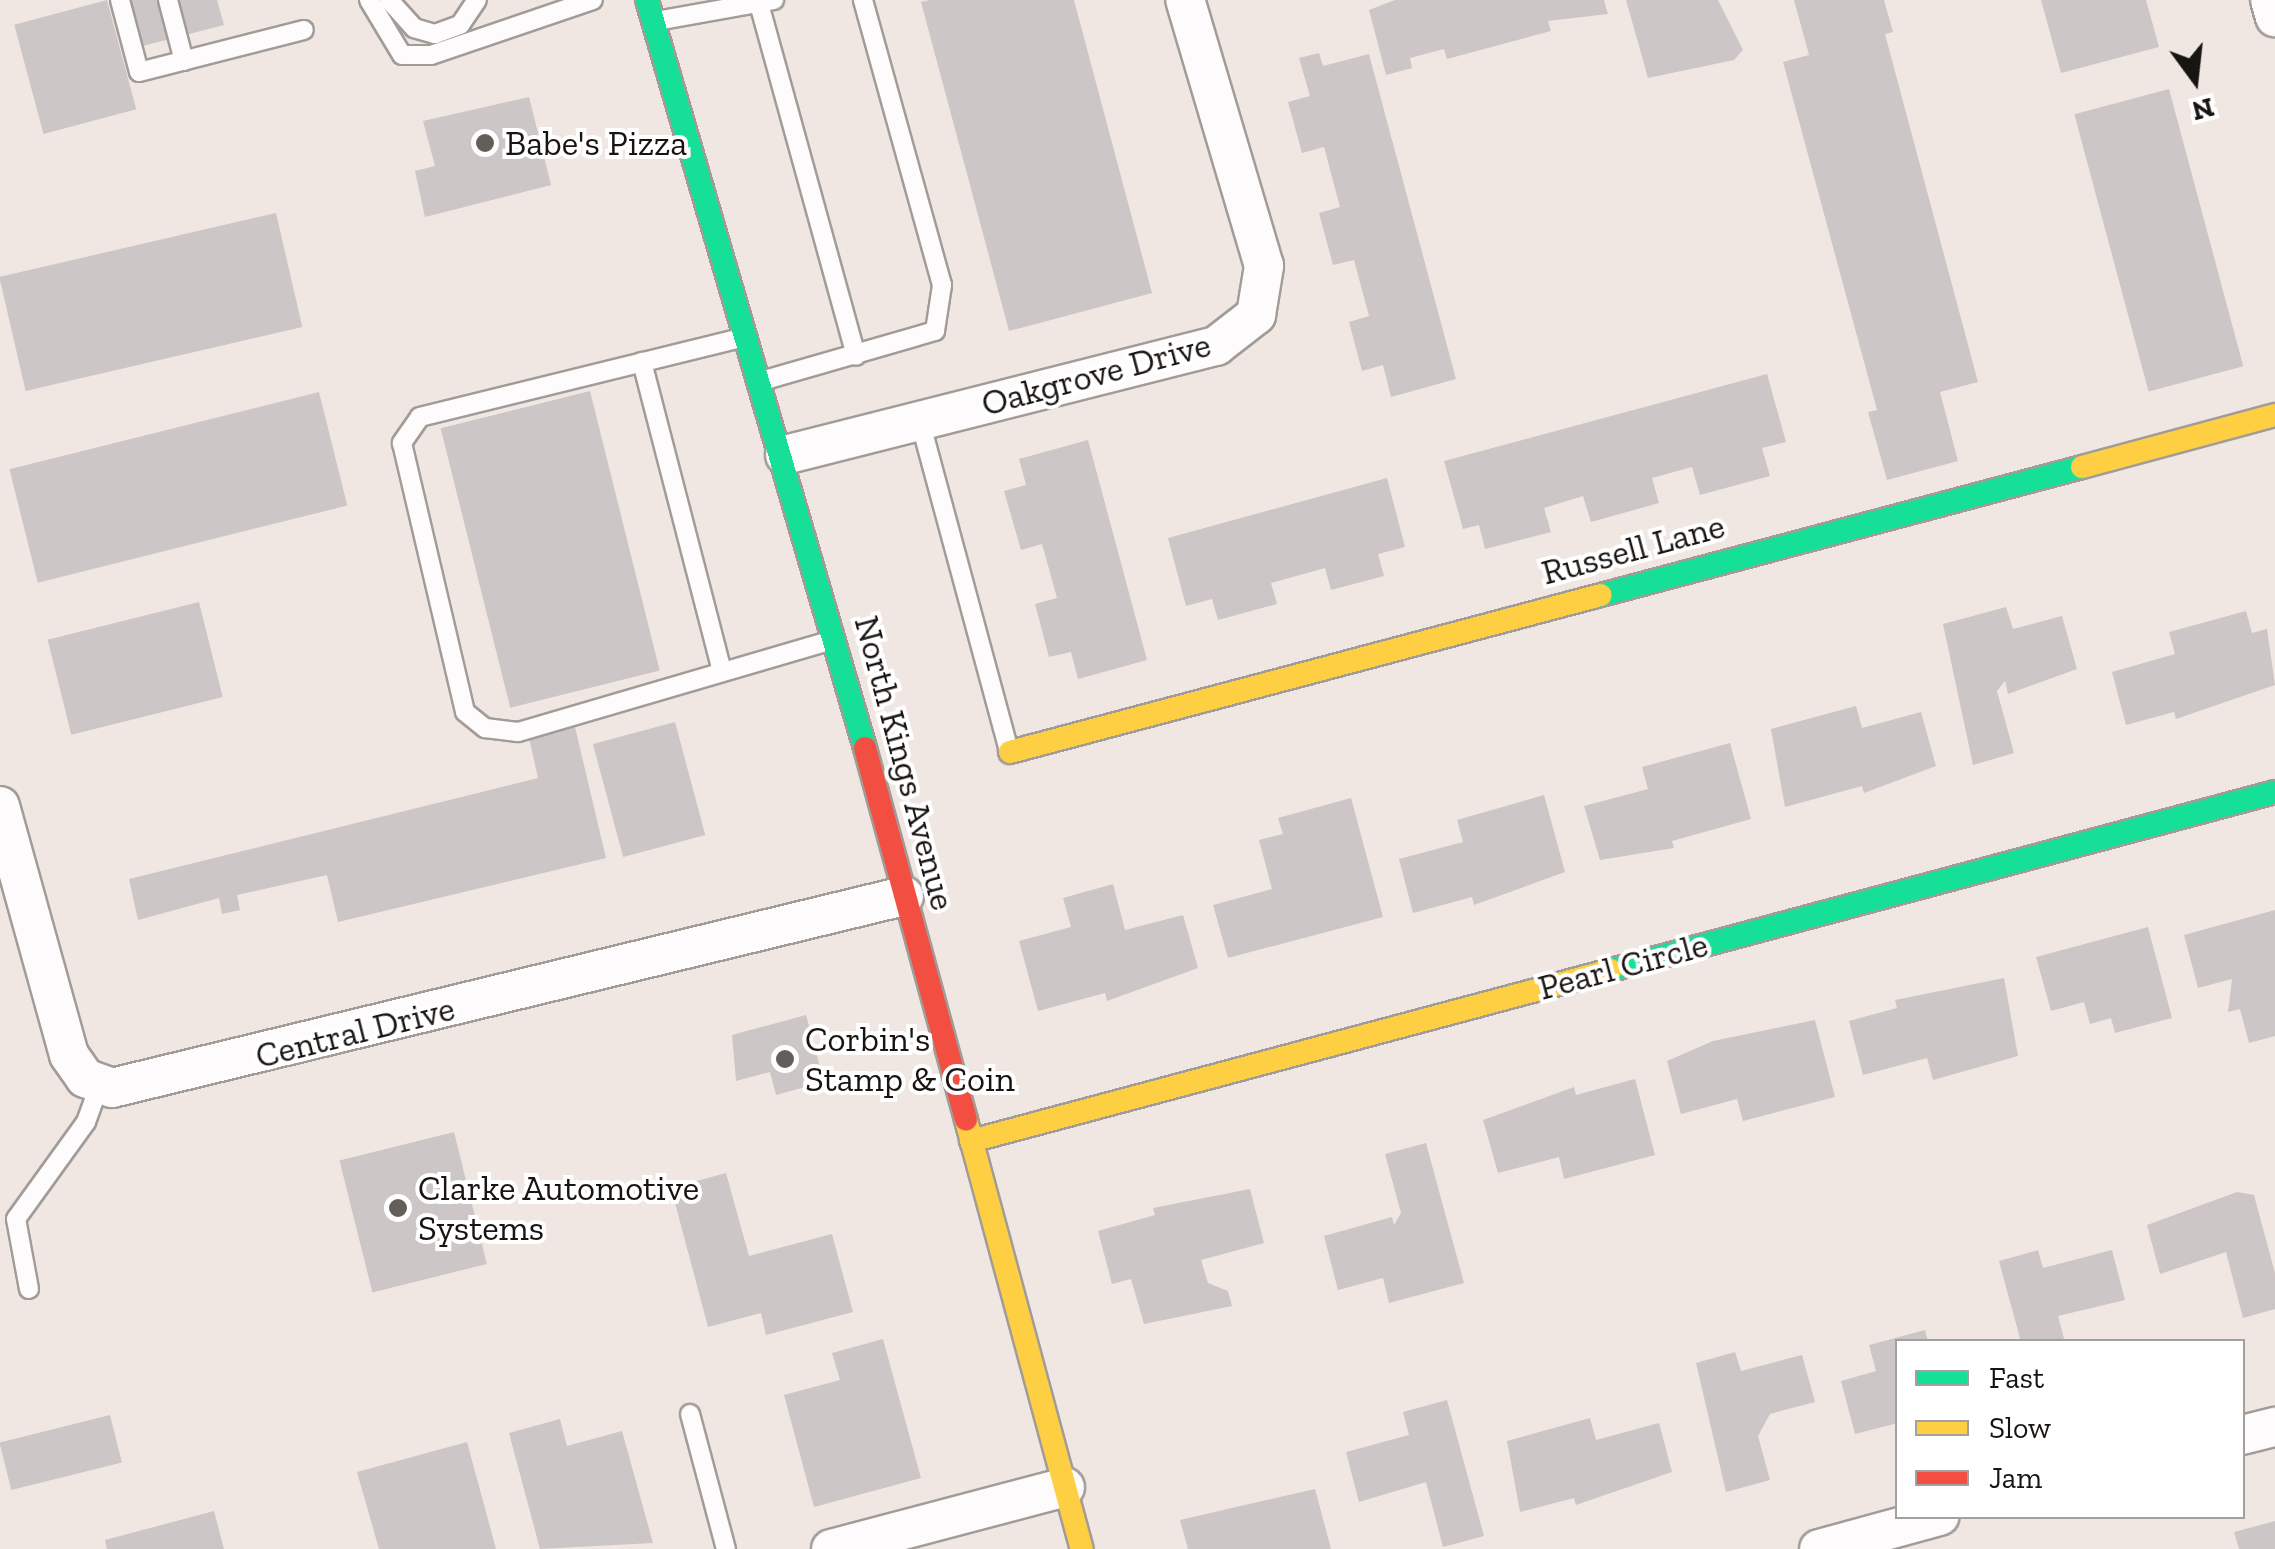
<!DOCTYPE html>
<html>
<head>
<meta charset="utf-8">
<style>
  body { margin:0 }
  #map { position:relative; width:2275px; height:1549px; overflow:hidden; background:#f0e7e3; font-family:"Zilla Slab",serif }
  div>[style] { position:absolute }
  .building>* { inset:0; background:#ccc6c6; transform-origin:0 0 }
  .roads { filter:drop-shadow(2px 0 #a29c98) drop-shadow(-2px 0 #a29c98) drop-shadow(0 2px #a29c98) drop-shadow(0 -2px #a29c98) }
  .lane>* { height:18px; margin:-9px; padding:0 9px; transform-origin:9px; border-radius:9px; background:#fdfbfb }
  .street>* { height:38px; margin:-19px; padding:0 19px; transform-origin:19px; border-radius:19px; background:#fdfbfb }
  .fast>* { height:22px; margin:-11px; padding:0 11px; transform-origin:11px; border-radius:11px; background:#16e098 }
  .slow>* { height:22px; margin:-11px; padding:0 11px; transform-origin:11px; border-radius:11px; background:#ffcf43 }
  .jam>* { height:22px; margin:-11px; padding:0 11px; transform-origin:11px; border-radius:11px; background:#f24e42 }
  .dots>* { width:28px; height:28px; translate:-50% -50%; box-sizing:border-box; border:5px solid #fff; border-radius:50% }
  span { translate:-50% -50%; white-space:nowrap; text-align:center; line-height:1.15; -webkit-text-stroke:8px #fff; paint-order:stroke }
  .poi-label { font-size:35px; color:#181411 }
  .left { translate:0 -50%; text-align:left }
  .street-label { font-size:35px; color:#181411 }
  .legend { position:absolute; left:1895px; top:1339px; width:350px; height:180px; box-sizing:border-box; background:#fff; border:2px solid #a3a1a0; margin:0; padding:12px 18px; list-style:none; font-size:30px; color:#181411 }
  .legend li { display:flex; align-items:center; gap:20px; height:50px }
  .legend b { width:50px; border:2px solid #a3a1a0 }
  .north { position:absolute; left:2145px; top:30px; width:100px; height:100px; -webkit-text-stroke:8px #fff; paint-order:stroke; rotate:165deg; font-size:28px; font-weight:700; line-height:40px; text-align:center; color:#181411 }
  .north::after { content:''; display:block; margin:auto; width:35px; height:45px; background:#181411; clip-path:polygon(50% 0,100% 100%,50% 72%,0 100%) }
</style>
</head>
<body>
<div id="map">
  <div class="building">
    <div style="left:107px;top:0;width:113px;height:96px;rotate:75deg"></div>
    <div style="clip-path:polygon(131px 0,217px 0,224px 25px,143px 46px)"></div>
    <div style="clip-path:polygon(930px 0,1074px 0,1152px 293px,1009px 331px,921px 2px)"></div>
    <div style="clip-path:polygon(1395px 0,1604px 0,1608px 14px,1548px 21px,1551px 31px,1447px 59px,1444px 49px,1410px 58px,1412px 68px,1386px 75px,1369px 10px)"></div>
    <div style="clip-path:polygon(1626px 0,1718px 0,1743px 50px,1734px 60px,1648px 78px)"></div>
    <div style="clip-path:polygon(1794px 0,1884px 0,1893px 32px,1885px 34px,1978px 382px,1940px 392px,1958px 461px,1887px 480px,1868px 412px,1877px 410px,1783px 62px,1809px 55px)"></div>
    <div style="clip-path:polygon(2041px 0,2146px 0,2159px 47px,2061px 73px)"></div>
    <div style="clip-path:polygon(1319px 53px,1323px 66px,1369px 54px,1456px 379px,1391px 397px,1383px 365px,1362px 371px,1349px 322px,1369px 316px,1354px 260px,1333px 265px,1319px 213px,1340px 207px,1324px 147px,1302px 153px,1288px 102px,1310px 96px,1299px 58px)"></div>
    <div style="left:2169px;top:89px;width:287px;height:98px;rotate:75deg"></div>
    <div style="clip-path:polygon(529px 97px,551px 185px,425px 217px,415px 171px,435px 166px,423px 121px)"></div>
    <div style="left:276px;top:213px;width:117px;height:284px;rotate:77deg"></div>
    <div style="clip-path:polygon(1767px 374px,1786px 442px,1762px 448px,1770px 476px,1700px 495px,1692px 467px,1652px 478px,1659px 503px,1591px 522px,1583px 496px,1544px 508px,1551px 532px,1485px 549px,1479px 525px,1463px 529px,1444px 461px)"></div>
    <div style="left:590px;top:391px;width:288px;height:154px;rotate:76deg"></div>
    <div style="left:319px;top:392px;width:117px;height:319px;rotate:76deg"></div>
    <div style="clip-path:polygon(1088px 440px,1147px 660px,1078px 679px,1071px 652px,1049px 657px,1035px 604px,1057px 598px,1042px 544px,1021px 550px,1004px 491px,1026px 485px,1019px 459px)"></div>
    <div style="clip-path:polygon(1387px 478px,1405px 547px,1378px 554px,1384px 576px,1331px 590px,1325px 568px,1271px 583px,1277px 604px,1218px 620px,1212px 599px,1186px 606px,1168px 538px)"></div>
    <div style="left:199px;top:602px;width:98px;height:156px;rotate:76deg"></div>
    <div style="clip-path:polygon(2006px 607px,2013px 629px,2062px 616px,2077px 669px,2008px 694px,2005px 681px,1997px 691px,2014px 753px,1973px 765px,1943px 624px)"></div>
    <div style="clip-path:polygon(2246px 611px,2252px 633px,2267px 629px,2275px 685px,2176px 719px,2174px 712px,2126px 725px,2112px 672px,2175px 654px,2169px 632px)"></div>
    <div style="clip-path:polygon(1856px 706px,1862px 728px,1921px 712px,1936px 766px,1864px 793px,1862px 786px,1785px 807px,1771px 729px)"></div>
    <div style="left:675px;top:722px;width:117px;height:85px;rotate:75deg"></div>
    <div style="clip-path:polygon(575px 727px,606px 858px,338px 922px,327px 875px,237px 895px,240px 910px,222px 914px,219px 898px,138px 920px,129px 879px,538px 778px,529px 738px)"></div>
    <div style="clip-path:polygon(1730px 743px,1751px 819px,1672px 841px,1674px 848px,1600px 860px,1584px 806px,1648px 789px,1642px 767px)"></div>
    <div style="clip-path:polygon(1544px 795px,1565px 872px,1474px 905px,1472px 897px,1413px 913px,1399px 859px,1463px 842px,1457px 820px)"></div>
    <div style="clip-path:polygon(1351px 798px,1383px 917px,1228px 958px,1213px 905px,1272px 889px,1259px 840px,1283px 834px,1278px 818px)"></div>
    <div style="clip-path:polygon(1113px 884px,1125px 930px,1183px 915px,1198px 968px,1107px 1001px,1105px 993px,1038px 1011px,1019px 941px,1071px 927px,1063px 898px)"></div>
    <div style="clip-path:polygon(2275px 910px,2275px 1036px,2249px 1043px,2240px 1009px,2228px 1012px,2232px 979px,2198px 988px,2184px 935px)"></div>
    <div style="clip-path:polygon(2148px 927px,2172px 1018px,2115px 1033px,2111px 1018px,2090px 1024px,2084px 1002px,2051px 1011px,2036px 957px)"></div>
    <div style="clip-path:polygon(2004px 978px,2018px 1056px,1933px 1080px,1927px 1058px,1863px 1075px,1849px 1021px,1897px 1008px,1895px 1000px)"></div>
    <div style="clip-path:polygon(806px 1015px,824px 1082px,776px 1095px,770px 1072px,736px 1081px,732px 1035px)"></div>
    <div style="clip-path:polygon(1815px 1020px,1835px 1097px,1743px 1121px,1737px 1099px,1681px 1114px,1667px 1061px,1713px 1041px)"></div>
    <div style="clip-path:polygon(1635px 1079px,1655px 1155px,1564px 1179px,1559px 1157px,1498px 1173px,1483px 1120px,1574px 1087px,1576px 1095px)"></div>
    <div style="left:454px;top:1132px;width:136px;height:118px;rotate:76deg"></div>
    <div style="clip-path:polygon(1426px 1143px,1464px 1283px,1389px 1303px,1383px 1278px,1338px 1290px,1324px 1236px,1392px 1217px,1394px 1225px,1401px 1213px,1385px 1154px)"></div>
    <div style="clip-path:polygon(726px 1173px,749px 1256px,832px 1234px,853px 1312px,766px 1335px,761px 1313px,708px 1327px,671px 1188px)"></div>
    <div style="clip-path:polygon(1250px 1189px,1264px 1243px,1201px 1260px,1208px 1283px,1228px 1291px,1232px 1306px,1144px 1324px,1131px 1279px,1112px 1284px,1098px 1231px,1155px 1215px,1153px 1208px)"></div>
    <div style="clip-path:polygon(2237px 1192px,2254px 1195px,2275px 1273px,2275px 1309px,2243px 1318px,2226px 1252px,2160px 1274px,2147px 1225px)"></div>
    <div style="clip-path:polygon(2038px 1250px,2043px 1268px,2112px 1250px,2125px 1300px,2058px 1316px,2065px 1342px,2021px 1342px,1999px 1261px)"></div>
    <div style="clip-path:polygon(1925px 1330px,1928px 1342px,1898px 1342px,1898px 1423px,1855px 1434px,1841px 1381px,1876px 1371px,1869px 1345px)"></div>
    <div style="clip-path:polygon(883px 1339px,921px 1478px,814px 1507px,784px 1395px,840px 1380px,832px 1353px)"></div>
    <div style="clip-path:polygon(1735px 1352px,1741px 1371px,1802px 1355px,1815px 1402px,1770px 1414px,1758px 1436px,1770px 1480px,1726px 1492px,1696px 1363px)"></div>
    <div style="clip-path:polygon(1447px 1400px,1484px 1536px,1443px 1547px,1426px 1482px,1359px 1502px,1346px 1452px,1409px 1435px,1403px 1412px)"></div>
    <div style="left:110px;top:1415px;width:49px;height:114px;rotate:76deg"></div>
    <div style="clip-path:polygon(1590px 1418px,1596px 1440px,1659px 1423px,1672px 1472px,1576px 1505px,1574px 1498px,1520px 1512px,1507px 1441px)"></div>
    <div style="clip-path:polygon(560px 1419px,567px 1446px,622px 1431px,653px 1543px,540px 1549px,509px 1433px)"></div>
    <div style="clip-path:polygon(467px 1442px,496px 1549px,379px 1549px,357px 1472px)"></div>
    <div style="clip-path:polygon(1315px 1489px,1331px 1549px,1188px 1549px,1180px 1520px)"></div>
    <div style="clip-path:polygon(214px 1511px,224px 1549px,107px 1549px,105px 1540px)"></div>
    <div style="clip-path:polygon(2275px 1521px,2275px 1549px,2239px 1549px,2234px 1532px)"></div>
  </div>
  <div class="roads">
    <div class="lane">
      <div style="left:120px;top:0;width:74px;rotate:75.2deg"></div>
      <div style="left:139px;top:72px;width:170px;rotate:-14.3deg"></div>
      <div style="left:168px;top:0;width:63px;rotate:75.3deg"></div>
      <div style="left:369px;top:0;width:64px;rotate:59deg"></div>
      <div style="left:402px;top:55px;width:29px"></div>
      <div style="left:431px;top:55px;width:171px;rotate:-18.8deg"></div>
      <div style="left:389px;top:0;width:38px;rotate:48deg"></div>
      <div style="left:414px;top:28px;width:22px;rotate:16deg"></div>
      <div style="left:435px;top:34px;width:27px;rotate:-20deg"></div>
      <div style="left:460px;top:25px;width:30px;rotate:-56deg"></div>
      <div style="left:758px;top:0;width:369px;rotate:74.6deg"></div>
      <div style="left:656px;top:21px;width:120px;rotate:-10.1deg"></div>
      <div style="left:745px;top:337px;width:335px;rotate:166.2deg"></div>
      <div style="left:420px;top:417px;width:32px;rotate:125deg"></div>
      <div style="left:402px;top:443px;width:276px;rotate:76.8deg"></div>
      <div style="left:465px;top:712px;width:26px;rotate:39deg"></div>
      <div style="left:485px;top:728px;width:33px;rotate:7deg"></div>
      <div style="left:518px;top:732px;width:328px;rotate:-16.3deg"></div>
      <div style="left:642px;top:362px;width:319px;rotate:75.5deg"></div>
      <div style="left:765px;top:380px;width:177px;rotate:-16.1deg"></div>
      <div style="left:935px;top:331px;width:47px;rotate:-81.3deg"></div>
      <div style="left:942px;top:285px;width:296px;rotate:-105.5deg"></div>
      <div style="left:920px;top:421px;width:338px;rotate:74.9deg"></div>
      <div style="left:29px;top:1289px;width:71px;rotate:-100.5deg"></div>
      <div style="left:16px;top:1219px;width:120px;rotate:-54.2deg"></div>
      <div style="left:86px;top:1122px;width:37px;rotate:-70deg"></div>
      <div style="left:690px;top:1414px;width:140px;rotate:75.1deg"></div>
    </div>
    <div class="street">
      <div style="left:2270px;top:0;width:18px;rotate:74deg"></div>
      <div style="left:785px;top:455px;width:445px;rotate:-14.2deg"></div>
      <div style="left:1216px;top:346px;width:51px;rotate:-37.8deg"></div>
      <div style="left:1256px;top:315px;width:50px;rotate:-80.7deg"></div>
      <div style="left:1264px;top:266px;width:277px;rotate:-106.5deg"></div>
      <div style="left:0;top:806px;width:258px;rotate:74.5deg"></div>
      <div style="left:69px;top:1055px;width:28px;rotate:55deg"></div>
      <div style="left:85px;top:1078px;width:29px;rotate:20deg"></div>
      <div style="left:112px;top:1088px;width:815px;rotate:-13.63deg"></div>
      <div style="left:2242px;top:1435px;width:34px;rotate:-14deg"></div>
      <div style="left:831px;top:1549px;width:242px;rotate:-14.8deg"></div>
      <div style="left:1819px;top:1549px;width:125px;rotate:-15.3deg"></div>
    </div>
    <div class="fast">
      <div style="left:647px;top:0;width:779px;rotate:73.75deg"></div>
      <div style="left:1601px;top:595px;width:498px;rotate:-14.9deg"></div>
      <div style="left:1611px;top:970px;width:687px;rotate:-15.01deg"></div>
    </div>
    <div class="slow">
      <div style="left:2082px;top:467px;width:200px;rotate:-15.1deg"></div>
      <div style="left:1010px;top:752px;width:611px;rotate:-14.88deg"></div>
      <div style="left:966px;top:1120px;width:444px;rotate:74.9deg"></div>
      <div style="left:971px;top:1141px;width:662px;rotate:-14.96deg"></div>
    </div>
    <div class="jam">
      <div style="left:865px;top:748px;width:385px;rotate:74.8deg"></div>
    </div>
  </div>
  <div class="dots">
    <div style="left:485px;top:143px;background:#645e5a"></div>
    <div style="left:785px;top:1059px;background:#645e5a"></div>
    <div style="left:398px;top:1208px;background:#645e5a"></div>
  </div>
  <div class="poi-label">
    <span class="left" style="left:505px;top:143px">Babe's Pizza</span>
    <span class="left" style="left:805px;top:1059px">Corbin's<br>Stamp &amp; Coin</span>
    <span class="left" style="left:418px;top:1208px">Clarke Automotive<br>Systems</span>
  </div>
  <div class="street-label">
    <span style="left:1096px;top:374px;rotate:-15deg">Oakgrove Drive</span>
    <span style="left:1633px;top:549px;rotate:-15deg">Russell Lane</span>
    <span style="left:905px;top:763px;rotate:75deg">North Kings Avenue</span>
    <span style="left:1623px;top:966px;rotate:-15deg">Pearl Circle</span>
    <span style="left:355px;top:1032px;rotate:-14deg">Central Drive</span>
  </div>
  <ul class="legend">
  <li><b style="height:12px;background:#16e098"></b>Fast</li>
  <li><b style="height:12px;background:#ffcf43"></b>Slow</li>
  <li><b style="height:12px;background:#f24e42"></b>Jam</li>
  </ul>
  <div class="north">N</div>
</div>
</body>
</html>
